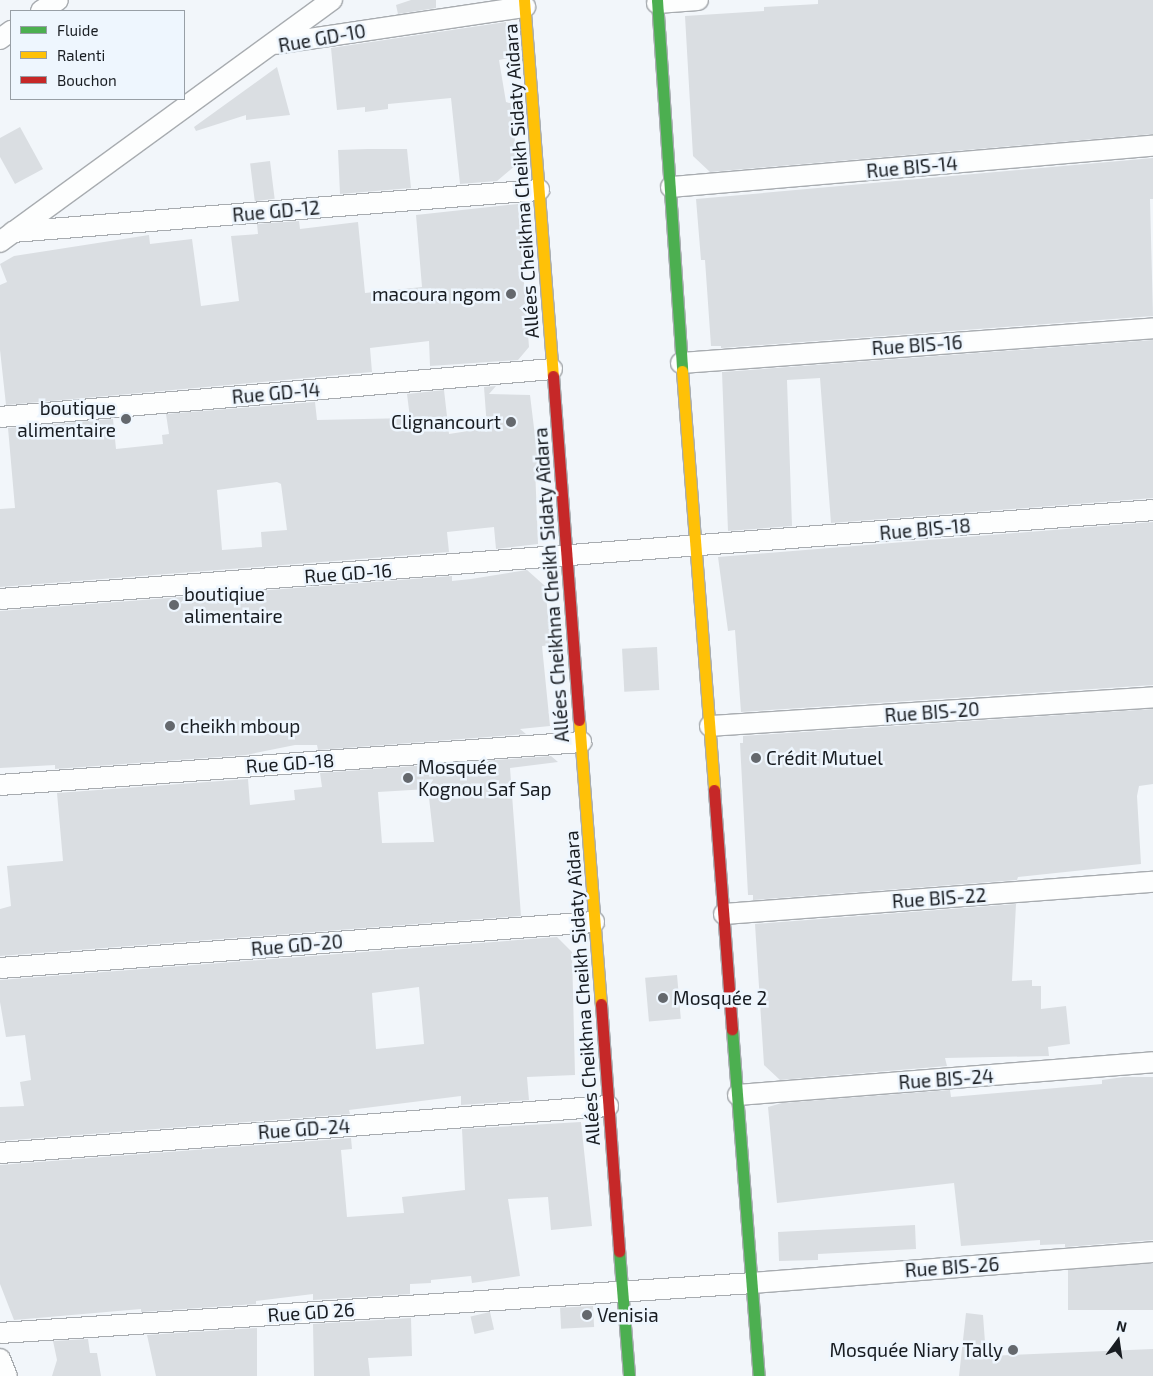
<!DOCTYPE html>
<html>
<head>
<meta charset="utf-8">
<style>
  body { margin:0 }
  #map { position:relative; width:1153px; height:1376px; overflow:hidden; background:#f2f6fa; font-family:"Exo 2",sans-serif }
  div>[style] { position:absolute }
  .building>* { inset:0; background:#dadee2; transform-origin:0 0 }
  .roads { filter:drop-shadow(1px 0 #a8acb0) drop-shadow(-1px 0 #a8acb0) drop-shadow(0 1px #a8acb0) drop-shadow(0 -1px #a8acb0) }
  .street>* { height:20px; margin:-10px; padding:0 10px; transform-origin:10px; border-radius:10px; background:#fdfefe }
  .fast>* { height:11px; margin:-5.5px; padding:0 5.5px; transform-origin:5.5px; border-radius:5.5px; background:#4caf50 }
  .slow>* { height:11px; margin:-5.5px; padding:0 5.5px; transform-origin:5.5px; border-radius:5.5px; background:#ffc107 }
  .jam>* { height:11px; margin:-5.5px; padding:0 5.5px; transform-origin:5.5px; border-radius:5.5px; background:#c62828 }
  .dots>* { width:14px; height:14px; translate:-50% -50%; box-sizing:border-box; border:2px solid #eef6fe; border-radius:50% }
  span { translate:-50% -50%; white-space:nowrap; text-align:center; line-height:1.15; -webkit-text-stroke:5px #eef6fe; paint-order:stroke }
  .street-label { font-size:19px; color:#181c21 }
  .poi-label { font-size:19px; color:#181c21 }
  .right { translate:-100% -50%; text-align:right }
  .left { translate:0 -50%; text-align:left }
  .legend { position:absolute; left:10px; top:10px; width:175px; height:90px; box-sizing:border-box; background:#eef6fe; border:1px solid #989fa6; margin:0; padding:6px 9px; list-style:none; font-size:15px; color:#181c21 }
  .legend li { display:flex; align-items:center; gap:10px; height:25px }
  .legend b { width:25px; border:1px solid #989fa6 }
  .north { position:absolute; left:1093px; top:1316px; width:50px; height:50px; -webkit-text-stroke:4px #eef6fe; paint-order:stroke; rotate:14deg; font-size:14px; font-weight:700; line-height:20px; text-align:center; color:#181c21 }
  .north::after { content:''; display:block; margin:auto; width:18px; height:22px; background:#181c21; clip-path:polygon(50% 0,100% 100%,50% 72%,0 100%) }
</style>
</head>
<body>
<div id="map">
  <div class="building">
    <div style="clip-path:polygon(411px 0,436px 0,436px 8px,398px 14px,396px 5px)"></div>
    <div style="clip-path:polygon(818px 0,1153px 0,1153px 134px,710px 172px,693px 156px,685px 16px,764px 11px,764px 7px,818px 4px)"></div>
    <div style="clip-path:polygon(506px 22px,509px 58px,499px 60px,506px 102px,513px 104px,516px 165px,497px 181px,460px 184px,451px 98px,388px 104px,388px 109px,365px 112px,365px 107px,337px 110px,331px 48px)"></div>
    <div style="clip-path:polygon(277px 67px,290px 115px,246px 120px,246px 115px,196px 131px,194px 127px)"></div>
    <div style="clip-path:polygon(20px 127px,43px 169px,15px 184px,0 157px,0 138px)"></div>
    <div style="clip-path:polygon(368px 149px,407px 149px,411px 188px,340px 194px,338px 150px)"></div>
    <div style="clip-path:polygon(1153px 158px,1153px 199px,1150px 199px,1153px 316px,721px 348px,721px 346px,711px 346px,705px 260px,701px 260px,696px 199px)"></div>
    <div style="left:270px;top:161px;width:38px;height:20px;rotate:83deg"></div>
    <div style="clip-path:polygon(518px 204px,529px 347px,518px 360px,430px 366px,429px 341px,370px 348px,372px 372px,6px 405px,0 350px,0 285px,7px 282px,0 264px,14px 256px,149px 235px,150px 244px,192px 239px,201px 306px,239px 301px,231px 236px,258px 234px,257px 224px,299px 221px,300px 229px,358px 222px,365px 293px,422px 287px,416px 215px)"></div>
    <div style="clip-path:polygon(1153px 340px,1153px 498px,831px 523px,820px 378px,787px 380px,792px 526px,728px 531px,722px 372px)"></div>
    <div style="clip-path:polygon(evenodd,496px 386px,489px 394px,530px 395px,538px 461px,535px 467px,538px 544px,496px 549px,494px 527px,447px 532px,449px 552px,0 587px,0 509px,15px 508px,8px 428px,113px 419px,116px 449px,163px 444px,162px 435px,169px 434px,166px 414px,315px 402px,317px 420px,410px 418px,407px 394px,444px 390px,449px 434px,487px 428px,484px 387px,496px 386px,277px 482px,281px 484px,287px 530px,261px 532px,262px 547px,222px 550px,217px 490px,277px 482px)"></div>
    <div style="clip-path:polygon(1153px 522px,1153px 685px,741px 712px,735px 630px,728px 631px,718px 557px)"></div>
    <div style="clip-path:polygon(527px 570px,545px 586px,551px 645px,542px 646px,550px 726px,520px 729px,526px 734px,318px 750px,317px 745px,295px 745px,246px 755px,55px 769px,55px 765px,0 768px,0 611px,452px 576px,452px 581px,471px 579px)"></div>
    <div style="left:657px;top:647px;width:43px;height:35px;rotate:87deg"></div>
    <div style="clip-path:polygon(1153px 709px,1153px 784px,1139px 786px,1137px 796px,1141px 864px,1018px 877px,1017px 880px,753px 900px,753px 895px,748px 895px,740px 743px,743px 743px,743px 736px)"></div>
    <div style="clip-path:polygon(evenodd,551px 756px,558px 762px,510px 768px,521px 916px,0 956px,0 909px,11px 906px,7px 866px,63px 861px,57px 793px,248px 779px,250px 805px,295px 800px,294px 790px,322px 787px,320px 773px,551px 756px,428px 789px,434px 842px,382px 843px,378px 792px,428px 789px)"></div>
    <div style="clip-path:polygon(1016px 904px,1012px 981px,1032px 980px,1032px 986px,1041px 986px,1041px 1009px,1066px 1006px,1070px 1044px,1048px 1047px,1049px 1056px,945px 1058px,947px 1066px,780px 1080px,764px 1065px,755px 924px)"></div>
    <div style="clip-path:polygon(evenodd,557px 937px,572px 952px,575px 1075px,527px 1077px,529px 1100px,461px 1105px,461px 1096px,349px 1110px,350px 1114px,0 1141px,0 1107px,24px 1106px,20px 1082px,31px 1080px,25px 1035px,6px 1037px,0 1002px,0 980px,557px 937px,419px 987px,424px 1044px,376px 1049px,372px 993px,419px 987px)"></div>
    <div style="left:677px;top:975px;width:44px;height:32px;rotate:85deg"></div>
    <div style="clip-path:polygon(1124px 1077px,1153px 1077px,1153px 1240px,1065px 1247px,1065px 1244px,1040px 1245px,1040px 1240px,961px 1246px,954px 1183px,777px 1203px,768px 1107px,782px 1103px,950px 1090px,951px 1097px,1102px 1084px,1102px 1080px)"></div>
    <div style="clip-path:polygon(581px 1122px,592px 1226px,551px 1230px,548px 1197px,508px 1199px,520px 1276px,472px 1283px,471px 1276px,431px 1280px,431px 1283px,410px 1284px,410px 1294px,313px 1300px,313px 1294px,256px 1301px,256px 1304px,141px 1312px,141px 1309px,14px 1320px,0 1284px,0 1165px,351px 1138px,352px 1149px,341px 1150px,347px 1217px,404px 1213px,402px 1197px,465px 1190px,462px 1129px)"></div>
    <div style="clip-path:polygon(915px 1225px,916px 1249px,818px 1254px,818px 1260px,779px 1261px,778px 1232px)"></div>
    <div style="left:1153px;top:1264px;width:46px;height:85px;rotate:90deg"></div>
    <div style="left:593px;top:1306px;width:21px;height:33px;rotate:87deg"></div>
    <div style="left:490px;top:1312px;width:18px;height:20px;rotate:77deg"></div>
    <div style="clip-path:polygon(966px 1313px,983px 1315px,986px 1356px,1153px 1349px,1153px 1376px,959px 1376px)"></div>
    <div style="clip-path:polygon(411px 1318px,412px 1356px,368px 1358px,370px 1376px,314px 1376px,313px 1324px)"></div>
    <div style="clip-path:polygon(257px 1328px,257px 1376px,156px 1376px,147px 1335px)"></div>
    <div style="clip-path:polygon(88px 1339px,90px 1353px,97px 1353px,101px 1376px,52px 1376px,57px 1360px,53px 1341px)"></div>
  </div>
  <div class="roads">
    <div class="street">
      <div style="left:657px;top:3px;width:41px;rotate:-4.2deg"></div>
      <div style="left:41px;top:11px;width:20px;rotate:-33deg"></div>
      <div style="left:0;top:39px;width:14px;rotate:-36deg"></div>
      <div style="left:276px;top:44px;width:252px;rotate:-8.5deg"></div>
      <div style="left:671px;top:187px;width:484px;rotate:-4.9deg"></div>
      <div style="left:13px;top:232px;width:528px;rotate:-4.57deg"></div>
      <div style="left:0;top:242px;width:411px;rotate:-36.1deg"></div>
      <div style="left:681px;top:363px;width:473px;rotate:-4.2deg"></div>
      <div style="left:0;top:417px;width:554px;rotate:-4.97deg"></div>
      <div style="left:0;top:599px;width:1156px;rotate:-4.41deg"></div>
      <div style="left:710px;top:726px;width:444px;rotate:-3.7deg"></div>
      <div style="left:0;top:785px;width:583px;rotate:-4.23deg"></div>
      <div style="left:724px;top:914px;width:430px;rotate:-4.3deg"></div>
      <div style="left:0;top:968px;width:596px;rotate:-4.43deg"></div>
      <div style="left:738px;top:1095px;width:416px;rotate:-4.5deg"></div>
      <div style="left:0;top:1153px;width:610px;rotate:-4.42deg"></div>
      <div style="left:0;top:1333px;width:754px;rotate:-3.8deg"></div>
      <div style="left:752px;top:1283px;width:402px;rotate:-4.4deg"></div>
      <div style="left:0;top:1359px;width:18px;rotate:68deg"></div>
    </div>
    <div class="fast">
      <div style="left:657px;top:0;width:372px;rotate:86.1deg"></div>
      <div style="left:732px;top:1029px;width:348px;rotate:85.6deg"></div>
      <div style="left:619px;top:1251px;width:125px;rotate:85.4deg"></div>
    </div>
    <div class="slow">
      <div style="left:524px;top:0;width:377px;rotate:85.6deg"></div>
      <div style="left:682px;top:371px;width:420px;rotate:85.6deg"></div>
      <div style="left:579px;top:720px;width:285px;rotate:85.6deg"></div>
    </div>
    <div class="jam">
      <div style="left:553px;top:376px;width:345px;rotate:85.7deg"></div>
      <div style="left:714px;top:790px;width:240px;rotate:85.7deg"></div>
      <div style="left:601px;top:1004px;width:248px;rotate:85.8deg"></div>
    </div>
  </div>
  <div class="dots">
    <div style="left:511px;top:294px;background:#64686d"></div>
    <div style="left:126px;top:419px;background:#64686d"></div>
    <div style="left:511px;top:422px;background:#64686d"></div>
    <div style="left:174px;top:605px;background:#64686d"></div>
    <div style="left:170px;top:726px;background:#64686d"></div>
    <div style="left:756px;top:758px;background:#64686d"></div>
    <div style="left:408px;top:778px;background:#64686d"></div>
    <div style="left:663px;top:998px;background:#64686d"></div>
    <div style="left:587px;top:1315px;background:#64686d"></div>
    <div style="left:1013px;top:1350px;background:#64686d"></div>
  </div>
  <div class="street-label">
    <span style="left:322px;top:38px;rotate:-10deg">Rue GD-10</span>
    <span style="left:912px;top:167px;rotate:-5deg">Rue BIS-14</span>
    <span style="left:521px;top:181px;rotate:-94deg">Allées Cheikhna Cheikh Sidaty Aîdara</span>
    <span style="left:276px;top:211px;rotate:-5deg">Rue GD-12</span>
    <span style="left:917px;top:345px;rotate:-4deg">Rue BIS-16</span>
    <span style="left:276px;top:393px;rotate:-5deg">Rue GD-14</span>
    <span style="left:925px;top:529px;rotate:-5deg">Rue BIS-18</span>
    <span style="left:348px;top:573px;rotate:-4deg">Rue GD-16</span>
    <span style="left:551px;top:585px;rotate:-94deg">Allées Cheikhna Cheikh Sidaty Aîdara</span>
    <span style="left:932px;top:712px;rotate:-4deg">Rue BIS-20</span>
    <span style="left:290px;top:763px;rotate:-4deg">Rue GD-18</span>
    <span style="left:939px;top:898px;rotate:-4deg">Rue BIS-22</span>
    <span style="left:297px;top:945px;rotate:-5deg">Rue GD-20</span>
    <span style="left:582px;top:988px;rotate:-94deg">Allées Cheikhna Cheikh Sidaty Aîdara</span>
    <span style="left:946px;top:1079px;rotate:-4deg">Rue BIS-24</span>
    <span style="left:304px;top:1129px;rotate:-4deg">Rue GD-24</span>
    <span style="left:952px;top:1267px;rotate:-4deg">Rue BIS-26</span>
    <span style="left:311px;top:1312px;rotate:-4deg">Rue GD 26</span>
  </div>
  <div class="poi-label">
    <span class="right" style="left:501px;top:294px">macoura ngom</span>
    <span class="right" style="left:116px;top:419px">boutique<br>alimentaire</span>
    <span class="right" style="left:501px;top:422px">Clignancourt</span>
    <span class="left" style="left:184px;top:605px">boutiqiue<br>alimentaire</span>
    <span class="left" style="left:180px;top:726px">cheikh mboup</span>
    <span class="left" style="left:766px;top:758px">Crédit Mutuel</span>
    <span class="left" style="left:418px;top:778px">Mosquée<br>Kognou Saf Sap</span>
    <span class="left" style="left:673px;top:998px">Mosquée 2</span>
    <span class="left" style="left:597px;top:1315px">Venisia</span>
    <span class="right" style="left:1003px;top:1350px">Mosquée Niary Tally</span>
  </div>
  <ul class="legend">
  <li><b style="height:6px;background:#4caf50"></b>Fluide</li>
  <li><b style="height:6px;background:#ffc107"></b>Ralenti</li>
  <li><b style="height:6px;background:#c62828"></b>Bouchon</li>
  </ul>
  <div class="north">N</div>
</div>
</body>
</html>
